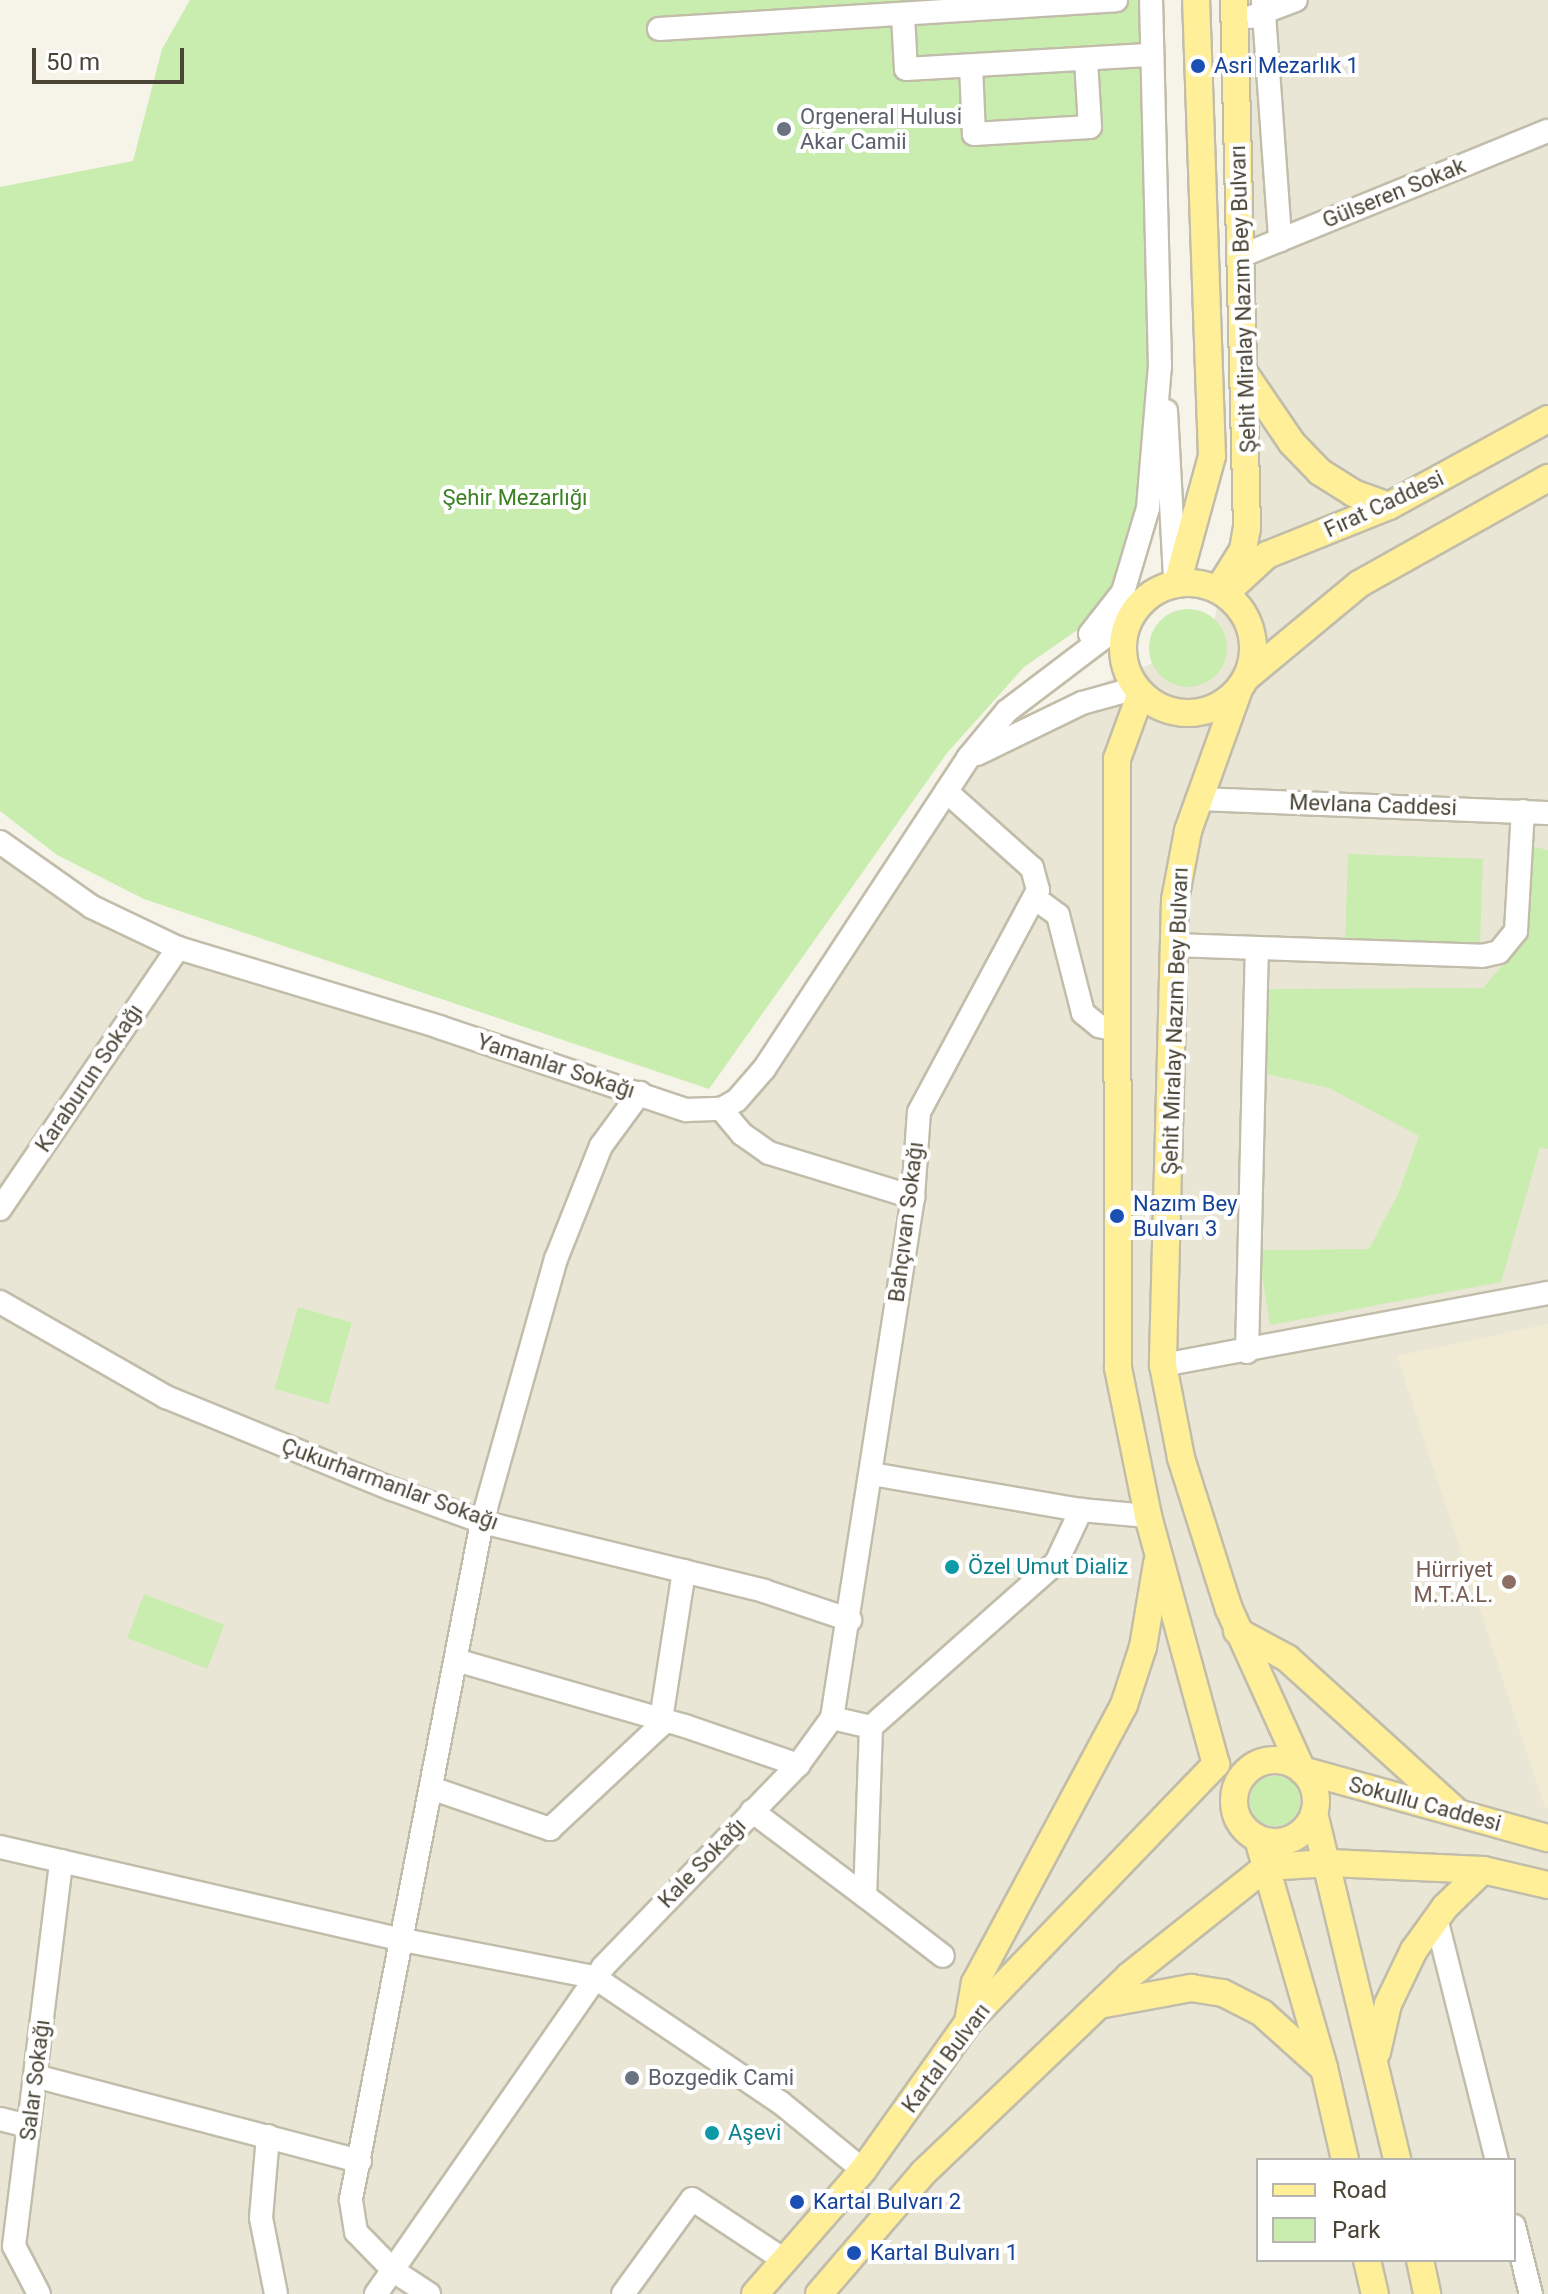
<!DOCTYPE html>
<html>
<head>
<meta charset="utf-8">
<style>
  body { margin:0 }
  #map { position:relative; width:1548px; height:2294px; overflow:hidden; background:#f6f3e9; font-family:Roboto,sans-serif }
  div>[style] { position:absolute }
  .residential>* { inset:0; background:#eae6d6 }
  .education>* { inset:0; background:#f0ebd2 }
  .green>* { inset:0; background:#c9edaf; transform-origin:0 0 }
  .round { border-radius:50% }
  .roads { filter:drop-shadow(2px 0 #c2bdaa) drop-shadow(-2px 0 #c2bdaa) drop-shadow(0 2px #c2bdaa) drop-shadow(0 -2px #c2bdaa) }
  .minor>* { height:22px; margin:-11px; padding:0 11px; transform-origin:11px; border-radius:11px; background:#fff }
  .major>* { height:26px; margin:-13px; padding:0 13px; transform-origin:13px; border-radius:13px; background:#ffef98 }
  .major>.ring { margin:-13px; padding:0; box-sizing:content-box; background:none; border:26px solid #ffef98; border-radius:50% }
  .dots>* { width:22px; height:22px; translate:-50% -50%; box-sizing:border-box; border:4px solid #fff; border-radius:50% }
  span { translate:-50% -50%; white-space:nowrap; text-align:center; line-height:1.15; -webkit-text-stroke:8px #fff; paint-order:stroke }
  .transit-label { font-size:22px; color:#164399 }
  .left { translate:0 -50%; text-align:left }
  .worship-label { font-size:22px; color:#5b616d }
  .street-label { font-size:22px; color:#4a4536 }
  .park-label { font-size:22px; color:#3b8124 }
  .culture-label { font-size:22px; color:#0d838f }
  .education-label { font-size:22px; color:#785e54 }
  .right { translate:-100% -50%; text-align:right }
  .legend { position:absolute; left:1256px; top:2158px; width:260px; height:104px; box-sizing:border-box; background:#fff; border:2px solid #b7b5af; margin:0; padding:10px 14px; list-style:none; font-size:24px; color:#4a4536 }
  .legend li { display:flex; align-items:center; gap:16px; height:40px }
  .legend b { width:40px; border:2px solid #b7b5af }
  .scale { position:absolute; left:32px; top:48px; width:152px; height:36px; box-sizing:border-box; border:4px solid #4a4536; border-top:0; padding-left:10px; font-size:24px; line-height:28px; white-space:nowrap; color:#4a4536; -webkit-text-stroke:6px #fff; paint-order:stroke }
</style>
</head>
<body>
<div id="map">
  <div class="residential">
    <div style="clip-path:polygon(evenodd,1238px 0,1548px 0,1548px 2294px,0 2294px,0 843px,179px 947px,722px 1109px,948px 793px,1006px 730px,1046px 705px,1210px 641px,1251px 443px,1238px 0,1258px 2160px,1514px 2160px,1514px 2260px,1258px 2260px,1258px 2160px)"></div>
  </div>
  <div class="education">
    <div style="clip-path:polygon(1548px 1324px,1548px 1807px,1545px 1808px,1397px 1356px)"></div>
  </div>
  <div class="green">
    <div style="clip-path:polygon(190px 0,1149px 0,1153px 475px,1144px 544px,1089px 622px,1024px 667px,947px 753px,709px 1089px,144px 899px,57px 855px,0 811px,0 187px,133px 161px,162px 49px)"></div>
    <div class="round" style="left:1149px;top:609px;width:78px;height:78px"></div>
    <div style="clip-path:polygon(1519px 843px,1548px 850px,1548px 1149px,1540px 1147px,1501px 1282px,1270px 1325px,1258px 1250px,1369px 1249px,1398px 1194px,1419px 1136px,1329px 1088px,1258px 1072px,1249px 989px,1483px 988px,1512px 954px)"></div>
    <div style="left:1348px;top:854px;width:135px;height:84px;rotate:2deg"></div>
    <div style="left:298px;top:1307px;width:56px;height:85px;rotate:16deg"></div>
    <div style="left:144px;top:1594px;width:86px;height:47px;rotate:21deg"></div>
    <div class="round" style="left:1250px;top:1776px;width:50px;height:50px"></div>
  </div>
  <div class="roads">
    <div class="minor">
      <div style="left:1263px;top:0;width:241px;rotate:85.9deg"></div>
      <div style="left:903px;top:16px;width:53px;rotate:86.8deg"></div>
      <div style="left:906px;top:69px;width:246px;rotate:-3.3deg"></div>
      <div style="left:1251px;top:17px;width:48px;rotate:-20.7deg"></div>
      <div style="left:659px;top:29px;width:458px;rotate:-3.6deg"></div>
      <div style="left:971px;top:66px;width:68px;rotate:87.5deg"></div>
      <div style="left:974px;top:134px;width:116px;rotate:-3.5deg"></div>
      <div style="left:1090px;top:127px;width:68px;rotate:-93.4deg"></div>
      <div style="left:1241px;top:256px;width:331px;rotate:-22.2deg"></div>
      <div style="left:1166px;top:411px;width:165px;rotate:86.9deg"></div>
      <div style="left:1090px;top:634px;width:53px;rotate:-51.8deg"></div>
      <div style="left:1123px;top:592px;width:88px;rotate:-73.4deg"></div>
      <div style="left:1148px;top:508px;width:143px;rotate:-85.2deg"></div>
      <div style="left:1160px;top:366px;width:366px;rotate:-91.4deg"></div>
      <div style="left:977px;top:754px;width:117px;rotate:-25.9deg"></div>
      <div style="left:1082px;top:703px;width:56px;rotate:-15.5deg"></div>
      <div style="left:1198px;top:799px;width:350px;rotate:2.3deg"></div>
      <div style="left:0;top:842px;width:113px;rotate:35.2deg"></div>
      <div style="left:92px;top:907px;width:95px;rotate:25.5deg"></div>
      <div style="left:178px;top:948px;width:273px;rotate:16.8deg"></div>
      <div style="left:439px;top:1027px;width:261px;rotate:18.6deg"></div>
      <div style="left:686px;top:1110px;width:35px;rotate:-2deg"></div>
      <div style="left:721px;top:1109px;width:18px;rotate:-29deg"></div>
      <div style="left:737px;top:1100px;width:41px;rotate:-48.9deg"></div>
      <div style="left:764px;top:1069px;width:372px;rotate:-56.7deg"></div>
      <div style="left:968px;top:758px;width:61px;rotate:-50.3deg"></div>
      <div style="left:1007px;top:711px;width:156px;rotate:-37.2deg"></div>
      <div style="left:1036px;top:899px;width:27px;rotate:36deg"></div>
      <div style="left:1058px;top:915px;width:101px;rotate:75.7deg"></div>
      <div style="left:1083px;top:1013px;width:21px;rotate:39deg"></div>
      <div style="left:1099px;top:1026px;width:17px;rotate:13deg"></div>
      <div style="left:1173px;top:945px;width:309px;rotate:2deg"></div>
      <div style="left:1482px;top:956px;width:17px;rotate:-13deg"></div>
      <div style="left:1499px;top:952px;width:27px;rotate:-51deg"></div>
      <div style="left:1516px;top:931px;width:120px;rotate:-86.7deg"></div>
      <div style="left:721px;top:1109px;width:33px;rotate:50deg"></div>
      <div style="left:742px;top:1134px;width:33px;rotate:35deg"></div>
      <div style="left:769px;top:1153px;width:151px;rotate:17deg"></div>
      <div style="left:0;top:1209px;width:316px;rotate:-55.7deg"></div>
      <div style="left:0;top:1302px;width:191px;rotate:29.8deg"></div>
      <div style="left:166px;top:1397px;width:244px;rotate:22.2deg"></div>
      <div style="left:392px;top:1489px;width:96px;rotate:20.1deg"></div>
      <div style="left:482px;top:1522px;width:290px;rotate:13.7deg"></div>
      <div style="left:764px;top:1591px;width:91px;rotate:18.6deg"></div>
      <div style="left:1247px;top:1352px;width:404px;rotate:-88.6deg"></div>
      <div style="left:1163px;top:1365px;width:392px;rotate:-10.6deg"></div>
      <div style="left:872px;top:1474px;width:212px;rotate:9.8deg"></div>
      <div style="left:1081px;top:1510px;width:67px;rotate:5.1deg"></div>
      <div style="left:456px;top:1660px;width:238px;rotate:16.1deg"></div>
      <div style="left:685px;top:1726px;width:120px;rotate:19deg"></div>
      <div style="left:832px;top:1718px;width:527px;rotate:-81.16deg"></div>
      <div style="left:913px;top:1197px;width:85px;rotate:-86deg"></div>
      <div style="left:919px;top:1112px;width:252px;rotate:-61.8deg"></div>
      <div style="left:1038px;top:890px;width:23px;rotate:-105deg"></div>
      <div style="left:1032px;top:868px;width:115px;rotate:-138.2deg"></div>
      <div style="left:871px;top:1727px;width:169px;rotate:92deg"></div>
      <div style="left:865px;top:1896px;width:98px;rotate:37.6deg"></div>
      <div style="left:434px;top:1789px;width:123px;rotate:19deg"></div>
      <div style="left:550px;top:1829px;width:151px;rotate:-43.1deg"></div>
      <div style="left:660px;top:1726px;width:157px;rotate:-81.2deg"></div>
      <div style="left:752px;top:1811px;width:141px;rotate:37deg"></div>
      <div style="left:0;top:1847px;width:414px;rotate:13deg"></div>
      <div style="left:403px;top:1940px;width:195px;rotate:11deg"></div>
      <div style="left:594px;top:1977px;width:225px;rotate:34deg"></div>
      <div style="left:781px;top:2103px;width:106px;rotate:39.3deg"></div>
      <div style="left:1436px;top:1918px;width:250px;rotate:75.9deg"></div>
      <div style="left:35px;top:2076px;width:336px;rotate:14.7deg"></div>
      <div style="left:0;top:2119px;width:30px;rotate:14deg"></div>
      <div style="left:268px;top:2136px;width:82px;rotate:94.9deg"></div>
      <div style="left:261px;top:2218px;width:77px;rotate:78.8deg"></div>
      <div style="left:1514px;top:2226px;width:70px;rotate:76deg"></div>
      <div style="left:39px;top:2294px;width:54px;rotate:-117.5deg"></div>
      <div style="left:14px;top:2246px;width:388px;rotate:-83deg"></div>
      <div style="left:376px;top:2294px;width:398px;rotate:-55.2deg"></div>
      <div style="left:603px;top:1967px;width:281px;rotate:-46deg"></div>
      <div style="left:798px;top:1765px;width:58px;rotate:-54.1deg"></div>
      <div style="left:832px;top:1718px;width:40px;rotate:13deg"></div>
      <div style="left:871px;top:1727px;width:247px;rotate:-41.6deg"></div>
      <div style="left:1056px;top:1563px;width:59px;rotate:-64.7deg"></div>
      <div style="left:429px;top:2294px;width:42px;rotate:-146.7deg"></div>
      <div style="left:394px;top:2271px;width:54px;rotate:-134.3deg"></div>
      <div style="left:356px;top:2232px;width:33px;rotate:-99deg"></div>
      <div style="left:351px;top:2199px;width:690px;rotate:-79.05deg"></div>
      <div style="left:482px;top:1522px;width:273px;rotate:-74.3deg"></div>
      <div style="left:556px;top:1259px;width:122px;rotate:-68.3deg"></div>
      <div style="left:601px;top:1146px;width:66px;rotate:-53.7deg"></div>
      <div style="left:623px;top:2294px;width:117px;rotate:-54deg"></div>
      <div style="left:692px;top:2199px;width:110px;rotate:33.5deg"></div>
    </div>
    <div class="major">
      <div style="left:1245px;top:374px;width:83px;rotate:55.7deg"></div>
      <div style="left:1292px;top:443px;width:40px;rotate:46deg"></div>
      <div style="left:1320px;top:472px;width:39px;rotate:32deg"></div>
      <div style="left:1353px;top:493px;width:38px;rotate:20deg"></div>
      <div class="ring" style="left:1123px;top:583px;width:104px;height:104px"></div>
      <div style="left:1177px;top:584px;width:133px;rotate:-74.7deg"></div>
      <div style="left:1212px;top:456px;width:456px;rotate:-92deg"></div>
      <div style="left:1218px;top:590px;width:47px;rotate:-58deg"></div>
      <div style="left:1243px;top:550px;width:22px;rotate:-80deg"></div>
      <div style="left:1247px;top:528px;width:528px;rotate:-91.41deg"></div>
      <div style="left:1229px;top:590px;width:52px;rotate:-42.6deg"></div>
      <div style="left:1267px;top:555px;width:131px;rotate:-21.9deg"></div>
      <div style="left:1389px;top:506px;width:181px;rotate:-28.7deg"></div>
      <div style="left:1247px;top:677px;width:146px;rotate:-39.7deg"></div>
      <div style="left:1359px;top:584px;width:217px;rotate:-29.3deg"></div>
      <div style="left:1239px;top:689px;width:151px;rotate:109.8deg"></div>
      <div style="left:1188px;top:831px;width:70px;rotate:100.7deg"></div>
      <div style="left:1175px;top:900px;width:465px;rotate:91.5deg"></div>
      <div style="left:1163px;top:1365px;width:95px;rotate:79deg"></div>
      <div style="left:1181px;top:1458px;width:158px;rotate:72.4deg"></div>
      <div style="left:1229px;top:1609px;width:177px;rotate:65.6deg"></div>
      <div style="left:1141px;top:693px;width:70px;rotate:110deg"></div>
      <div style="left:1117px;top:759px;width:609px;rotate:89.91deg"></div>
      <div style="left:1118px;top:1368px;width:151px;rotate:78.5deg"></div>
      <div style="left:1148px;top:1516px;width:257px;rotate:74.7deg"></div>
      <div style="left:1237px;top:1631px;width:57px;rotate:28.4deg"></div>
      <div style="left:1287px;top:1658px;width:231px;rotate:42.2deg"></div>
      <div class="ring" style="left:1234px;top:1760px;width:56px;height:56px"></div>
      <div style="left:1302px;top:1770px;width:255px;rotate:15.5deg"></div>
      <div style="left:1314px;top:1813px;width:357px;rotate:76.5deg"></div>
      <div style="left:1258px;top:1839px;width:238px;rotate:73.9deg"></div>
      <div style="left:1324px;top:2068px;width:94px;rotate:77.1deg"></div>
      <div style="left:1266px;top:1867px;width:64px;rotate:-3.6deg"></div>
      <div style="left:1330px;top:1863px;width:153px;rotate:2.6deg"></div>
      <div style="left:1483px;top:1870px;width:67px;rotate:13deg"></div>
      <div style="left:1099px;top:2005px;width:94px;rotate:-10.5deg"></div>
      <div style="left:1191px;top:1988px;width:32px;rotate:9deg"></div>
      <div style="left:1223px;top:1993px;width:44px;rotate:27.1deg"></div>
      <div style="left:1262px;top:2013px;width:82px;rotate:42deg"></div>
      <div style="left:968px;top:2022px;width:40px;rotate:-80deg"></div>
      <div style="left:975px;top:1983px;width:315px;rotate:-61.8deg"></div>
      <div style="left:1124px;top:1705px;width:61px;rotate:-71.9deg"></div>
      <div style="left:1143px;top:1647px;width:85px;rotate:-80.5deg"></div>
      <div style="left:1377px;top:2052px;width:49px;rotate:-77.1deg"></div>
      <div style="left:1388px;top:2004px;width:60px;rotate:-64.3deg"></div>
      <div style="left:1414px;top:1950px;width:53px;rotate:-54.2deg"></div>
      <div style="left:1445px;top:1907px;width:53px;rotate:-44.2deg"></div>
      <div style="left:1367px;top:2260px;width:35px;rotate:77deg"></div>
      <div style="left:1420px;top:2260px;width:35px;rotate:78deg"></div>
      <div style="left:755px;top:2294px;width:164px;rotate:-48.9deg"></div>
      <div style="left:863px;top:2170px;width:181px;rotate:-54.6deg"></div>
      <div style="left:968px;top:2022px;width:358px;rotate:-46.1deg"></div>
      <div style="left:819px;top:2294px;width:160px;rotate:-49.3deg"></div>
      <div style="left:923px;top:2173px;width:285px;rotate:-43.7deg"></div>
      <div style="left:1129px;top:1976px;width:175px;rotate:-38.5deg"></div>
    </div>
  </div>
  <div class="dots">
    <div style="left:1198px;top:66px;background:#1a4fb4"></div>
    <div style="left:784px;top:129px;background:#6b7280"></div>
    <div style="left:1117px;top:1216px;background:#1a4fb4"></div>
    <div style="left:952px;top:1567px;background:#0f9aa8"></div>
    <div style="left:1509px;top:1582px;background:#8d6e63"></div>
    <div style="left:632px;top:2078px;background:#6b7280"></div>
    <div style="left:712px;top:2133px;background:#0f9aa8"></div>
    <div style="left:797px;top:2202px;background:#1a4fb4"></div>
    <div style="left:854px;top:2253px;background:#1a4fb4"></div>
  </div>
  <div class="transit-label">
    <span class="left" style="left:1214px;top:66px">Asri Mezarlık 1</span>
    <span class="left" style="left:1133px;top:1216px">Nazım Bey<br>Bulvarı 3</span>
    <span class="left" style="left:813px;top:2202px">Kartal Bulvarı 2</span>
    <span class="left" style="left:870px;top:2253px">Kartal Bulvarı 1</span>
  </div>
  <div class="worship-label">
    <span class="left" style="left:800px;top:129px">Orgeneral Hulusi<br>Akar Camii</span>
    <span class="left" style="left:648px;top:2078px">Bozgedik Cami</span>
  </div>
  <div class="street-label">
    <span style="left:1394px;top:193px;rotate:-22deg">Gülseren Sokak</span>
    <span style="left:1243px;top:299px;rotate:-92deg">Şehit Miralay Nazım Bey Bulvarı</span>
    <span style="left:1384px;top:504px;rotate:-25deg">Fırat Caddesi</span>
    <span style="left:1373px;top:805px;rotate:2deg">Mevlana Caddesi</span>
    <span style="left:1175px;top:1021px;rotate:-88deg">Şehit Miralay Nazım Bey Bulvarı</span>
    <span style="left:556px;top:1066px;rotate:18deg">Yamanlar Sokağı</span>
    <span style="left:89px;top:1078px;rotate:-56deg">Karaburun Sokağı</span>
    <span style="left:906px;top:1222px;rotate:-83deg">Bahçıvan Sokağı</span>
    <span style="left:390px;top:1484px;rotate:20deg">Çukurharmanlar Sokağı</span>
    <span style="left:1425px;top:1804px;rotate:15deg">Sokullu Caddesi</span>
    <span style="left:702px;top:1863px;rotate:-46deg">Kale Sokağı</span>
    <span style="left:946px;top:2058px;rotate:-53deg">Kartal Bulvarı</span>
    <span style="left:35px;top:2080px;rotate:-83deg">Salar Sokağı</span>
  </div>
  <div class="park-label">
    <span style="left:515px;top:498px">Şehir Mezarlığı</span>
  </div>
  <div class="culture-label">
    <span class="left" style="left:968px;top:1567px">Özel Umut Dializ</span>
    <span class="left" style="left:728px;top:2133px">Aşevi</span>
  </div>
  <div class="education-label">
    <span class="right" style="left:1493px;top:1582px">Hürriyet<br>M.T.A.L.</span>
  </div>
  <ul class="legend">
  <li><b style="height:10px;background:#ffef98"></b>Road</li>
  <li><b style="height:22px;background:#c9edaf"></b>Park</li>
  </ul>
  <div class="scale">50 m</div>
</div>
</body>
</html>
